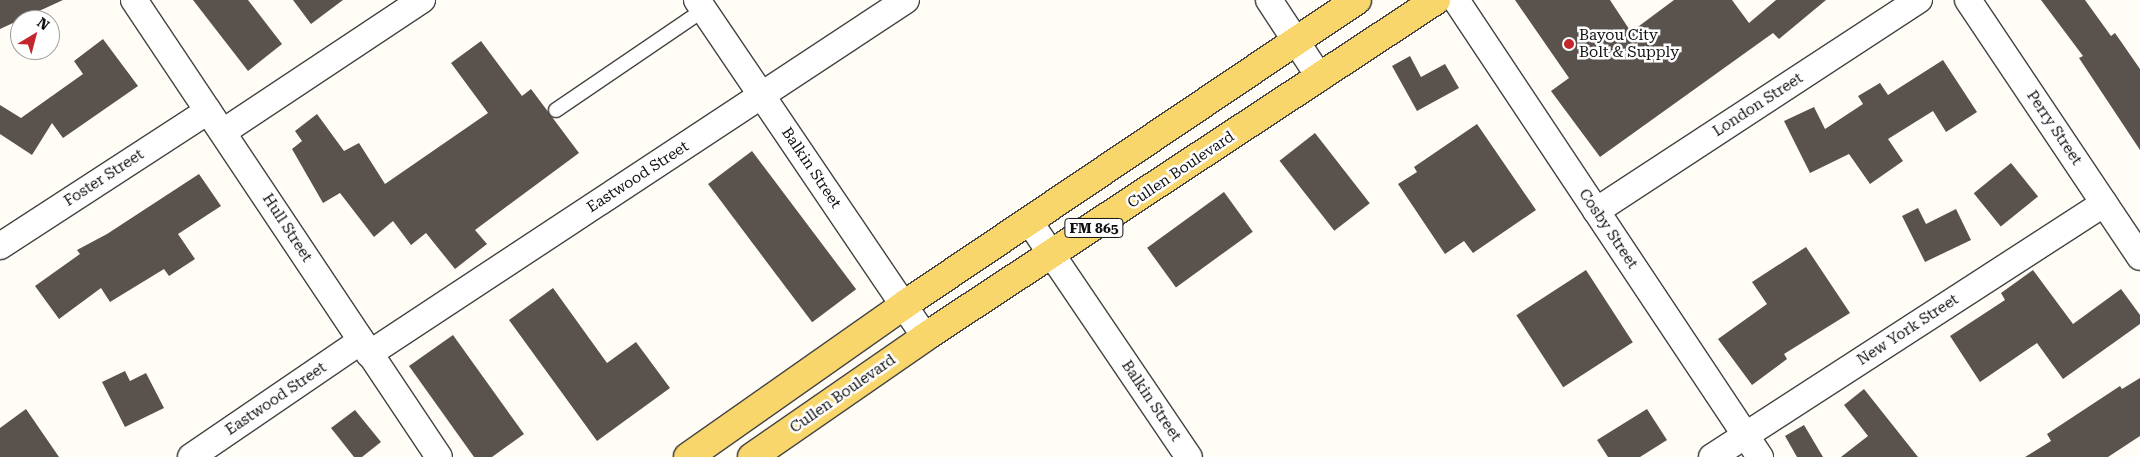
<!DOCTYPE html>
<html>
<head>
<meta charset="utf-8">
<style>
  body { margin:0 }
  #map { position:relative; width:2140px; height:457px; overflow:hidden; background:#fffdf5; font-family:"Roboto Serif",serif }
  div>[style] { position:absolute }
  .building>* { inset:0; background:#5a524d; transform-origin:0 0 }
  .roads { filter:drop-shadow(1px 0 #444) drop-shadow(-1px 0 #444) drop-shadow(0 1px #444) drop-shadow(0 -1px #444) }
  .service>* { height:14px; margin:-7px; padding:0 7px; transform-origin:7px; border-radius:7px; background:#fff }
  .minor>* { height:26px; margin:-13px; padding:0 13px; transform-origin:13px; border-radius:13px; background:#fff }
  .primary>* { height:28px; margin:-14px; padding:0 14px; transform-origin:14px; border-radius:14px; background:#f9d66b }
  .dots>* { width:14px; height:14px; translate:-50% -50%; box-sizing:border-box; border:2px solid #fff; border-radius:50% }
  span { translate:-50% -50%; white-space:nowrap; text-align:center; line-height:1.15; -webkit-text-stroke:5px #fff; paint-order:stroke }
  .shield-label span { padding:1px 4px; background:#fff; border:1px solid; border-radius:4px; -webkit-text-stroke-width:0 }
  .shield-label { font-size:14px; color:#111; font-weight:700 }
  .poi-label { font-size:15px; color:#111 }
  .left { translate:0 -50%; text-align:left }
  .street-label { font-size:15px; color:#111 }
  .north { position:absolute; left:10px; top:10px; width:50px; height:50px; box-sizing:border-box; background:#fff; border:1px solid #a0a0a0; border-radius:50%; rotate:37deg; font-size:14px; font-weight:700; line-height:20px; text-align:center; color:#111 }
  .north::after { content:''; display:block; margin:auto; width:18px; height:22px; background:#c4262e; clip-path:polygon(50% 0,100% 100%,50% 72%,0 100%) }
</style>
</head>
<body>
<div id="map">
  <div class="building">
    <div style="clip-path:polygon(0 0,63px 0,0 29px)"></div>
    <div style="clip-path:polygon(193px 0,248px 0,282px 44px,248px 71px)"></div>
    <div style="clip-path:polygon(293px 0,343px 0,311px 24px)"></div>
    <div style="clip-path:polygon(1515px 0,1610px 0,1631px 32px,1674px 0,1732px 0,1749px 23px,1776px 0,1826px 0,1779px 39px,1773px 33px,1600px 157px,1551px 91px,1569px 78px)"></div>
    <div style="clip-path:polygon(2041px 0,2085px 0,2111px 36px,2115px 33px,2140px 69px,2140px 150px,2079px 58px,2083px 56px)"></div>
    <div style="clip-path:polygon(103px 39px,138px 86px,63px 138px,52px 123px,32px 155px,0 134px,0 105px,21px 118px,83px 74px,74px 61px)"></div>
    <div style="clip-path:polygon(481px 41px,522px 96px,531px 89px,579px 153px,475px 230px,487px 244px,455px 269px,426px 233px,411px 245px,393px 221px,374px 237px,340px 193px,323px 203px,292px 149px,302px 141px,295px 131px,317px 114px,344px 151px,359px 143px,385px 184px,488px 113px,451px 63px)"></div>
    <div style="clip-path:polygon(1410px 56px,1421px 77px,1445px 64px,1459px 88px,1417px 111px,1392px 66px)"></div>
    <div style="clip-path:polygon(1943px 60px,1977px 112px,1946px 132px,1933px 111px,1888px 139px,1903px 161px,1870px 184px,1849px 154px,1810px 173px,1784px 121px,1814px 107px,1825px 129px,1863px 104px,1858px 96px,1880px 83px,1888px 95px)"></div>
    <div style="clip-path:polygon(1477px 124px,1536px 210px,1473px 253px,1464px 241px,1445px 254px,1398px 184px,1417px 172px,1414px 167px)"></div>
    <div style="left:1315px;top:133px;width:89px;height:45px;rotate:52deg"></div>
    <div style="left:752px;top:151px;width:173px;height:55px;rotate:53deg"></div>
    <div style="left:2011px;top:163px;width:43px;height:48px;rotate:51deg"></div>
    <div style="clip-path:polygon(199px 174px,221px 206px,178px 234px,195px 259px,169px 276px,164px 269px,110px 302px,101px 288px,59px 319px,35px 286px,80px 254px,77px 250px,107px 234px)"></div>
    <div style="left:1224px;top:192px;width:49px;height:95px;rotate:54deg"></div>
    <div style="clip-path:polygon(1918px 208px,1926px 224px,1956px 209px,1971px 240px,1925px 262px,1902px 216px)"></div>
    <div style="clip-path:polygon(1806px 247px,1850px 313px,1784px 354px,1787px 359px,1752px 385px,1718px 339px,1767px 304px,1752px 282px)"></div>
    <div style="left:1586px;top:270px;width:86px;height:83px;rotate:57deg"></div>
    <div style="clip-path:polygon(2033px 270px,2073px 324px,2121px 289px,2140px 315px,2140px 324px,2063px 379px,2037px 343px,1980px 382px,1950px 336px,2005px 300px,2001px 293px)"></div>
    <div style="clip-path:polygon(553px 288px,607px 363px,636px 342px,670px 388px,597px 441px,509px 320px)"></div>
    <div style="clip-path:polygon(453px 335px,524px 434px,492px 457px,474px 457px,409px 366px)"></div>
    <div style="clip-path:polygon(125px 371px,130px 381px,146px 373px,164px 408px,125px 427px,102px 382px)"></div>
    <div style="clip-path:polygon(2140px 378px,2140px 436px,2108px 457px,2025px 457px,2051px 441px,2047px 434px,2120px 386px,2122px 389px)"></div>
    <div style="clip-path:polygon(1864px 389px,1918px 457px,1841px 457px,1868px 436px,1844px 405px)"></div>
    <div style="clip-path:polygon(26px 409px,59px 457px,0 457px,0 428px)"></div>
    <div style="clip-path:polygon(1647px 409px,1667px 440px,1640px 457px,1608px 457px,1597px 440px)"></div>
    <div style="clip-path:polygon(355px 410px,381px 442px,362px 457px,354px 457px,331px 428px)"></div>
    <div style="clip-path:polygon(1804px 425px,1823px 457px,1797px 457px,1785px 436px)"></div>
  </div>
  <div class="roads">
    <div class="service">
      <div style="left:556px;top:110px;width:178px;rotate:-34.2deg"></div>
    </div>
    <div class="minor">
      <div style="left:134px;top:0;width:549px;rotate:56.28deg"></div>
      <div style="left:697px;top:0;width:407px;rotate:55.9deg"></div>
      <div style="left:1269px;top:0;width:93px;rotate:56.8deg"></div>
      <div style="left:1456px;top:0;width:549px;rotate:56.37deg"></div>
      <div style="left:1968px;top:0;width:309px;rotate:56.2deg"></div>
      <div style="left:223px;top:132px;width:239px;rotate:-33.6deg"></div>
      <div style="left:1596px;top:211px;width:386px;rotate:-33.2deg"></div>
      <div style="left:1029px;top:221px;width:285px;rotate:55.9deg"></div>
      <div style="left:0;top:246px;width:248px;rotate:-33deg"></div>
      <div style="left:369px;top:354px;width:643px;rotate:-33.39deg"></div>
      <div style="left:191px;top:457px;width:206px;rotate:-34.3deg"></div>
      <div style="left:1712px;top:457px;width:467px;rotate:-32.9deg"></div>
    </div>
    <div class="primary">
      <div style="left:688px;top:457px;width:264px;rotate:-35.1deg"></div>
      <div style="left:904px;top:305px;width:546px;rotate:-33.95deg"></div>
      <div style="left:752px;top:457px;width:211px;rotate:-34.7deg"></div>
      <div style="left:925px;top:337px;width:612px;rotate:-33.4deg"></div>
    </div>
  </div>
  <div class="dots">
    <div style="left:1569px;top:44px;background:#c4262e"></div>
  </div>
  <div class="shield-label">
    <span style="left:1094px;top:228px">FM 865</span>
  </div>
  <div class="poi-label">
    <span class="left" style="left:1579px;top:44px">Bayou City<br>Bolt &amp; Supply</span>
  </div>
  <div class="street-label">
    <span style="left:1758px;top:105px;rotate:-33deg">London Street</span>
    <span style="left:2054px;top:128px;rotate:56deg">Perry Street</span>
    <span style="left:811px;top:168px;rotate:56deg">Balkin Street</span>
    <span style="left:1181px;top:170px;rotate:-34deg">Cullen Boulevard</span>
    <span style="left:638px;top:177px;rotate:-33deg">Eastwood Street</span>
    <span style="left:104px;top:178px;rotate:-33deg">Foster Street</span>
    <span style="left:287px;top:228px;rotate:57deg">Hull Street</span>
    <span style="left:1608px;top:229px;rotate:56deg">Cosby Street</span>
    <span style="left:1908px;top:330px;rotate:-33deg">New York Street</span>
    <span style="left:843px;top:394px;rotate:-35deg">Cullen Boulevard</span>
    <span style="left:276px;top:399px;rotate:-34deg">Eastwood Street</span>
    <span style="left:1151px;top:401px;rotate:56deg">Balkin Street</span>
  </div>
  <div class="north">N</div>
</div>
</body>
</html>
